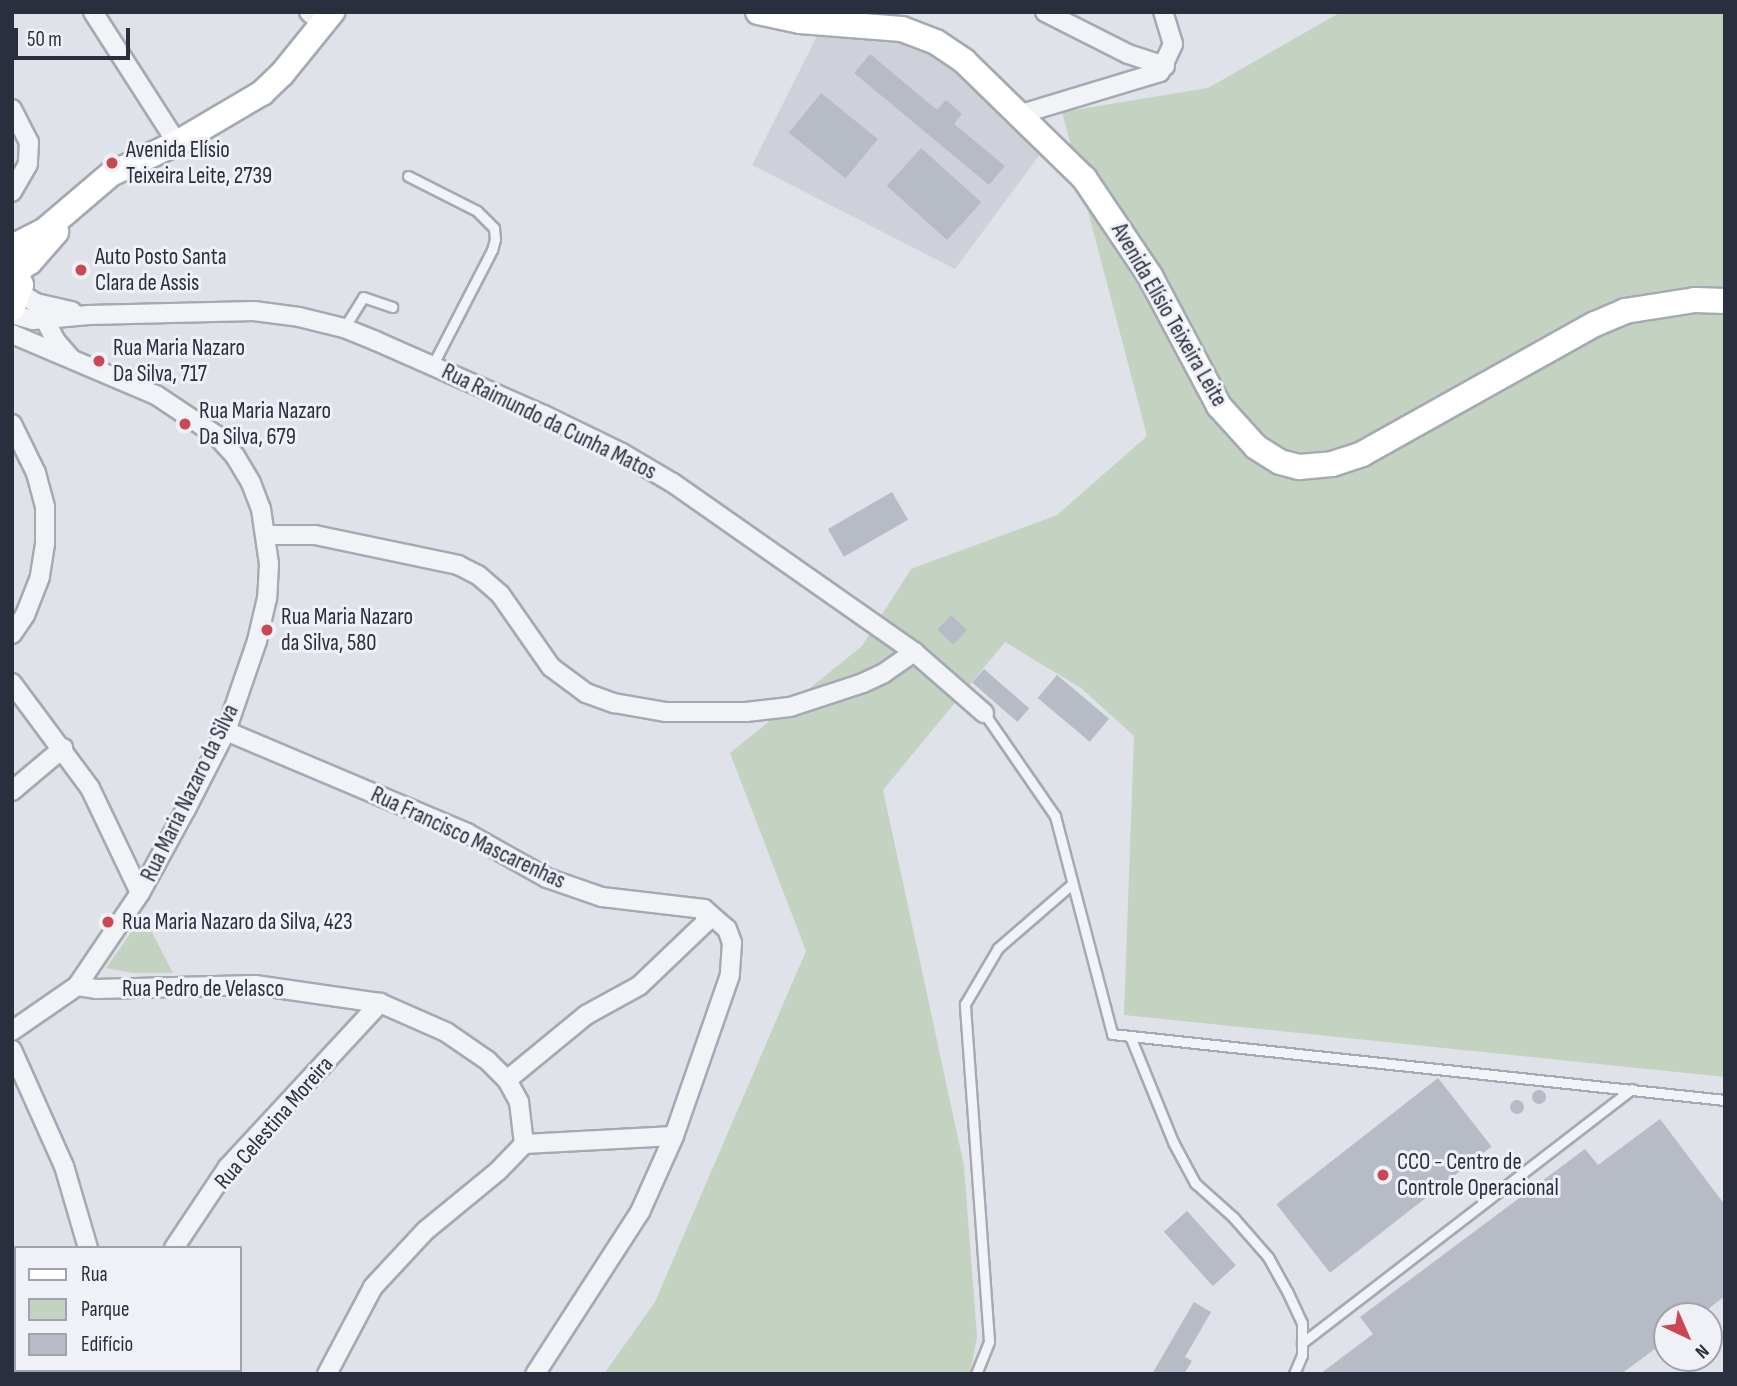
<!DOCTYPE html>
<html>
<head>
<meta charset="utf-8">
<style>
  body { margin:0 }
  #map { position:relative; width:1737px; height:1386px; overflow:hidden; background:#dfe2e8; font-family:"Sofia Sans Condensed",sans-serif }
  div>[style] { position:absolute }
  .built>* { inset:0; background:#ced1da }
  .green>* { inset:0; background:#c4d2c1 }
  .building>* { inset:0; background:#b7bbc5; transform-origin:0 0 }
  .round { border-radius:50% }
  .roads { filter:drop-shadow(2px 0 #a5a9b2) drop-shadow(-2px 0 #a5a9b2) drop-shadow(0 2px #a5a9b2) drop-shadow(0 -2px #a5a9b2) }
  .lane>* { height:9px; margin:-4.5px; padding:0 4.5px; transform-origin:4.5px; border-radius:4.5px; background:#f2f3f7 }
  .street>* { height:18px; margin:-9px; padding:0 9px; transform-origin:9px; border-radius:9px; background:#f2f3f7 }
  .secondary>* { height:24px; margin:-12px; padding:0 12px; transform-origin:12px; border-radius:12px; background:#fff }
  .dots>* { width:19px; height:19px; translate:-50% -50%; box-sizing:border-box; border:4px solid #eff1f6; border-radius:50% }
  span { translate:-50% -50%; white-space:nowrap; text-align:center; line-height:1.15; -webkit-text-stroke:6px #eff1f6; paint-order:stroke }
  .poi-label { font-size:23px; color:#292f3f }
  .left { translate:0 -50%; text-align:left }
  .street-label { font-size:23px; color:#292f3f }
  .frame { position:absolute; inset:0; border:14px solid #292f3f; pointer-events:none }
  .legend { position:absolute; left:14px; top:1246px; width:228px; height:126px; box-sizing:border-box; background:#eff1f6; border:2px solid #a0a3ad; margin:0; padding:9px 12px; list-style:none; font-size:21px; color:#292f3f }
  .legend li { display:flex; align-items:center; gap:14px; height:35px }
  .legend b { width:35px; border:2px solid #a0a3ad }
  .north { position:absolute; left:1653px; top:1302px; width:70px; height:70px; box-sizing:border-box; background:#eff1f6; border:2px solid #a0a3ad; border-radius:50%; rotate:136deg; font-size:19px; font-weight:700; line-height:28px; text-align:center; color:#292f3f }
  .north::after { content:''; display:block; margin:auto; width:24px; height:32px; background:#c94854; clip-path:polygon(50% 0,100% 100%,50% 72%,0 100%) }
  .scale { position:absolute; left:14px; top:28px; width:116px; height:32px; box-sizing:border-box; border:4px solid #292f3f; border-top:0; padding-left:9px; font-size:21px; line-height:24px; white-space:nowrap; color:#292f3f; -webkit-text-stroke:5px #eff1f6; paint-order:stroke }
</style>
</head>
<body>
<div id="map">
  <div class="built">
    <div style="clip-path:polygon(817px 36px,913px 43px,938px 55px,1044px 149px,955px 269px,752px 165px)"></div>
  </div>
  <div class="green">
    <div style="clip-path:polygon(1341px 12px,1725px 12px,1725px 1077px,1124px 1015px,1134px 736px,1081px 688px,1005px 642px,883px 790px,964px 1166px,977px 1337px,970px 1374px,604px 1374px,655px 1302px,806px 951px,730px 753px,862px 646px,911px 569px,1057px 515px,1147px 436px,1062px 112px,1208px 88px)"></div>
    <div style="clip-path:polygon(143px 915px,173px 973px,133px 973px,106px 968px)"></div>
  </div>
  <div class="building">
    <div style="clip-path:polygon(870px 54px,937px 110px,946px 100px,962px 114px,954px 124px,1005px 166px,989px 185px,854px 73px)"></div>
    <div style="left:821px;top:93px;width:73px;height:51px;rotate:39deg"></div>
    <div style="left:921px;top:148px;width:81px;height:51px;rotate:42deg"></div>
    <div style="left:892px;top:492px;width:32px;height:74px;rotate:60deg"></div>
    <div style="left:951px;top:615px;width:22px;height:20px;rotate:43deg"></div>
    <div style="left:984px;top:669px;width:60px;height:18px;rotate:41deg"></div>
    <div style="left:1057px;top:675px;width:68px;height:30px;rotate:40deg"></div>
    <div style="left:1438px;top:1078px;width:87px;height:205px;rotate:52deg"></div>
    <div class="round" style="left:1532px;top:1090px;width:14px;height:14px"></div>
    <div class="round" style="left:1510px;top:1100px;width:14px;height:14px"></div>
    <div style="clip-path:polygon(1660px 1119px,1725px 1205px,1725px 1296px,1699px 1316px,1667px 1316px,1667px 1340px,1621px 1374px,1320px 1374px,1373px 1334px,1360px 1317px,1585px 1149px,1598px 1165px)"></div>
    <div style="left:1187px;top:1211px;width:73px;height:31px;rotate:48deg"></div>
    <div style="clip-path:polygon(1194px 1302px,1211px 1312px,1185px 1357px,1192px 1361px,1184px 1374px,1152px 1374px)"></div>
  </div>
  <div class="roads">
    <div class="lane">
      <div style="left:408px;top:176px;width:77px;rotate:26.9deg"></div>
      <div style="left:477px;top:211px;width:24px;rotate:45deg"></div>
      <div style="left:494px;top:228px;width:11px;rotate:85deg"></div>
      <div style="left:495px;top:239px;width:11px;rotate:105deg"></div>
      <div style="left:492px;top:250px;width:131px;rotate:117.3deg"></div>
      <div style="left:344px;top:328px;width:36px;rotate:-58deg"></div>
      <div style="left:363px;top:297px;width:31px;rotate:19deg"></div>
      <div style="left:984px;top:713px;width:125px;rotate:55.4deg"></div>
      <div style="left:1055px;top:816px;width:225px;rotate:75.3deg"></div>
      <div style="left:1112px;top:1034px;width:617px;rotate:6.15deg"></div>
      <div style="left:1130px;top:1036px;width:114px;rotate:67.9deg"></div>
      <div style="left:1173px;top:1142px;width:47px;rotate:61.8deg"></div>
      <div style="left:1195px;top:1183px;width:51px;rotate:41.8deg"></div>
      <div style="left:1233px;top:1217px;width:53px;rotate:48.8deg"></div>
      <div style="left:1268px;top:1257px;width:39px;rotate:61deg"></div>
      <div style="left:1287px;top:1291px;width:35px;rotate:65deg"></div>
      <div style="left:1302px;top:1323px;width:32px;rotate:90deg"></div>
      <div style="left:1302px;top:1355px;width:21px;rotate:113deg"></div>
      <div style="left:1302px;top:1343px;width:416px;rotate:-37.6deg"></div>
      <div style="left:976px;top:1374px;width:35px;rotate:-68deg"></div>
      <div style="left:989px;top:1341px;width:338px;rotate:-94.1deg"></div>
      <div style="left:965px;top:1004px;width:65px;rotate:-59.5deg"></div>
      <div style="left:998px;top:948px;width:98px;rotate:-40.9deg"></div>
    </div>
    <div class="street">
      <div style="left:93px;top:12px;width:156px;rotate:57.3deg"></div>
      <div style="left:309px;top:12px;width:18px;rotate:43deg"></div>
      <div style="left:1045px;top:12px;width:93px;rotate:26.8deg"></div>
      <div style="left:1128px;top:54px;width:39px;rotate:18deg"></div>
      <div style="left:12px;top:109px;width:37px;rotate:63deg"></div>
      <div style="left:29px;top:142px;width:22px;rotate:93deg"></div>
      <div style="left:28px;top:164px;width:32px;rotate:120deg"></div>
      <div style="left:1021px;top:114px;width:145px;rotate:-16.8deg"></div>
      <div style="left:1160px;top:72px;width:31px;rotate:-65deg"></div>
      <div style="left:1173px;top:44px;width:34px;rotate:-107deg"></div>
      <div style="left:20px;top:293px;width:19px;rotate:32deg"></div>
      <div style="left:36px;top:303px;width:37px;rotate:13deg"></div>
      <div style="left:40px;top:310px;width:34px;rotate:63deg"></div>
      <div style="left:55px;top:340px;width:23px;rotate:49deg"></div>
      <div style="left:12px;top:314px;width:22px;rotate:16deg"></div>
      <div style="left:33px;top:320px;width:56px;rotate:-5.1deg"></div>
      <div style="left:89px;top:315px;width:165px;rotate:-1.4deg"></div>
      <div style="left:254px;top:311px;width:45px;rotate:7.6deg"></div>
      <div style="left:299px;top:317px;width:46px;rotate:13.7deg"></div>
      <div style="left:344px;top:328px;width:35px;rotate:22deg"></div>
      <div style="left:376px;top:341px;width:184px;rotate:23.8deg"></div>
      <div style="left:544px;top:415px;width:87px;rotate:26deg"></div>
      <div style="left:622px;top:453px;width:59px;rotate:30.5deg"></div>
      <div style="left:673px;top:483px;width:294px;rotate:35deg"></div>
      <div style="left:914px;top:652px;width:93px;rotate:41.1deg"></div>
      <div style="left:12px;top:334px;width:156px;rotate:23deg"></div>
      <div style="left:156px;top:395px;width:72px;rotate:33.7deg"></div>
      <div style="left:216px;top:435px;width:28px;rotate:48deg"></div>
      <div style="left:235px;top:456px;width:31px;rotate:59deg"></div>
      <div style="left:251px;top:483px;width:28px;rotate:69deg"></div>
      <div style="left:261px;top:509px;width:56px;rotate:81.7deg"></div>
      <div style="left:269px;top:564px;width:34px;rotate:93deg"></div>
      <div style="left:267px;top:598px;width:44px;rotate:103.1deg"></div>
      <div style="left:257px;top:641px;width:95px;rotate:109deg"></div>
      <div style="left:226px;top:731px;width:88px;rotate:117.1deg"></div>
      <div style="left:186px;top:809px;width:96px;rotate:118.7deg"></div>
      <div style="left:140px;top:893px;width:112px;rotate:124.1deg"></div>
      <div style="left:77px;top:986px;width:79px;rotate:145.3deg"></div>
      <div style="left:12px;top:424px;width:55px;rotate:63.9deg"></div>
      <div style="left:36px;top:473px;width:35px;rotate:75deg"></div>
      <div style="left:45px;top:507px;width:37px;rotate:90deg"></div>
      <div style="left:45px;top:544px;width:33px;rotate:99deg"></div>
      <div style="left:40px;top:577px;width:41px;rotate:111.5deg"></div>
      <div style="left:25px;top:615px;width:23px;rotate:124deg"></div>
      <div style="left:267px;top:535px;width:48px"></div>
      <div style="left:315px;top:535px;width:146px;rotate:11.8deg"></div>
      <div style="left:458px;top:565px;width:22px;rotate:27deg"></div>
      <div style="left:478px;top:575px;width:29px;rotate:41deg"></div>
      <div style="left:500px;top:594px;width:89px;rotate:55.1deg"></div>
      <div style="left:551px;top:667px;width:44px;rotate:36.6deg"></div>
      <div style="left:586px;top:693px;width:30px;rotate:20deg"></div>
      <div style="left:614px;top:703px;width:53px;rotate:9.8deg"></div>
      <div style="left:666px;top:712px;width:80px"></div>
      <div style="left:746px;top:712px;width:44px;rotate:-6.5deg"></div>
      <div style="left:790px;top:707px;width:77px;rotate:-18.2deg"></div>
      <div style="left:863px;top:683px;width:23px;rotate:-25deg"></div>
      <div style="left:884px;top:673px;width:37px;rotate:-35deg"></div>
      <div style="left:12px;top:683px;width:131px;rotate:53.4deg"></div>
      <div style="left:90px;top:788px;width:116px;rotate:64.5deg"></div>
      <div style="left:226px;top:731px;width:262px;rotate:22.9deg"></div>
      <div style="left:467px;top:833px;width:92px;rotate:29.4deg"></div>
      <div style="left:547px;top:878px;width:58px;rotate:19.1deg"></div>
      <div style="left:602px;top:897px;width:103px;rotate:6.7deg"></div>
      <div style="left:704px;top:909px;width:30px;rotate:41deg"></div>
      <div style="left:727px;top:929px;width:15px;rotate:70deg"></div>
      <div style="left:732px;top:943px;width:32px;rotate:94deg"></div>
      <div style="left:730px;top:975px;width:170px;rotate:109.2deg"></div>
      <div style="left:674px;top:1136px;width:83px;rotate:114.1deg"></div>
      <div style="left:640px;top:1212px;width:193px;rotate:122.9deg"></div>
      <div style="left:12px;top:791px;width:67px;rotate:-40.1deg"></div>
      <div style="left:77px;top:986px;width:19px;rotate:9deg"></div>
      <div style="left:96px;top:989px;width:159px;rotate:-1.4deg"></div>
      <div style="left:255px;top:985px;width:126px;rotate:8.2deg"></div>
      <div style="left:380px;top:1003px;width:72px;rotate:23.7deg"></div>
      <div style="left:446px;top:1032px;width:51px;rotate:34.6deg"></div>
      <div style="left:488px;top:1061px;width:27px;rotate:45deg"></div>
      <div style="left:507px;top:1080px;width:25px;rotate:61deg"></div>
      <div style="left:519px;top:1102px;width:42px;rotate:83.2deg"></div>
      <div style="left:524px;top:1144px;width:150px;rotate:-3.1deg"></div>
      <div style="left:12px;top:1050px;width:127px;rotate:65.9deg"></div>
      <div style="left:64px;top:1166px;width:85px;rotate:73.7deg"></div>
      <div style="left:507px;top:1080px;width:102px;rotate:-39.4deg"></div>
      <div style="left:586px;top:1015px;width:60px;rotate:-28.7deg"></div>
      <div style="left:639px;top:986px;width:93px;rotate:-43.7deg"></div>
      <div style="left:706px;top:922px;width:13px;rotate:-99deg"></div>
      <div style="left:174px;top:1248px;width:97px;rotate:-56.3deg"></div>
      <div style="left:228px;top:1167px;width:224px;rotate:-47.2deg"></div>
      <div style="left:12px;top:1276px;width:4px;rotate:14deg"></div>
      <div style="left:327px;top:1374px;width:98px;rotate:-62.1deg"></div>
      <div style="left:373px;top:1287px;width:76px;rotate:-47.1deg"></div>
      <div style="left:425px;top:1231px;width:94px;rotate:-39.4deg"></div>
      <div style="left:498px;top:1171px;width:37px;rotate:-46deg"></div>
    </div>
    <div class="secondary">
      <div style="left:758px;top:12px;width:43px;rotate:12.1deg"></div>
      <div style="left:800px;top:21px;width:102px;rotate:4.5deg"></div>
      <div style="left:902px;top:29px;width:36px;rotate:21deg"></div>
      <div style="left:936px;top:42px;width:34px;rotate:34deg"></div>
      <div style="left:964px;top:61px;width:168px;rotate:44.3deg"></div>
      <div style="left:1084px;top:178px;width:118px;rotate:56deg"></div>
      <div style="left:1150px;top:276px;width:147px;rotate:62deg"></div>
      <div style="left:1219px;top:406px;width:55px;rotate:47.9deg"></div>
      <div style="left:1256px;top:447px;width:28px;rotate:32deg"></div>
      <div style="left:1280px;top:462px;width:20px;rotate:15deg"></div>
      <div style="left:1299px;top:467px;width:33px;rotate:-5deg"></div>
      <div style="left:1332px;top:464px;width:32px;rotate:-18deg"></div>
      <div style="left:1362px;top:454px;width:267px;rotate:-29.2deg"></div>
      <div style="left:1595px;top:324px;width:33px;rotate:-23deg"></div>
      <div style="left:1625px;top:311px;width:71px;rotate:-8.9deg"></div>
      <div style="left:1695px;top:300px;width:30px;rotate:2deg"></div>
      <div style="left:12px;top:247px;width:36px;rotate:-27deg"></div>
      <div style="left:44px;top:231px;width:88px;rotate:-40.4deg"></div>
      <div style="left:111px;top:174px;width:73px;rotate:-25.2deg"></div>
      <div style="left:177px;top:143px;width:99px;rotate:-30.5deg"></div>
      <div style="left:262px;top:93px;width:28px;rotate:-44deg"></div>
      <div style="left:282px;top:74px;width:80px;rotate:-51.1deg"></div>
      <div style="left:12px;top:262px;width:25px;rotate:69deg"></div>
      <div style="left:21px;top:285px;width:25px;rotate:111deg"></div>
      <div style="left:18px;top:270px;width:14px;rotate:-34deg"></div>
      <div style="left:30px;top:262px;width:40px;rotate:-49deg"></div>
    </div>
  </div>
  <div class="dots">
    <div style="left:112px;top:163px;background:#c94854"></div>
    <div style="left:81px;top:270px;background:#c94854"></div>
    <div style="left:99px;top:361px;background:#c94854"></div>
    <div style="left:185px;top:424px;background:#c94854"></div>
    <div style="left:267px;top:630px;background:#c94854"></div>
    <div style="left:108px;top:922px;background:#c94854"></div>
    <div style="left:1383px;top:1175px;background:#c94854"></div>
  </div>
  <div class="poi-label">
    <span class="left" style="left:126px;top:163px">Avenida Elísio<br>Teixeira Leite, 2739</span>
    <span class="left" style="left:95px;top:270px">Auto Posto Santa<br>Clara de Assis</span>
    <span class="left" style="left:113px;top:361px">Rua Maria Nazaro<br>Da Silva, 717</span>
    <span class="left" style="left:199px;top:424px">Rua Maria Nazaro<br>Da Silva, 679</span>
    <span class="left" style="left:281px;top:630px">Rua Maria Nazaro<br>da Silva, 580</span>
    <span class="left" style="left:122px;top:922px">Rua Maria Nazaro da Silva, 423</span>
    <span class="left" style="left:1397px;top:1175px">CCO - Centro de<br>Controle Operacional</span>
  </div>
  <div class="street-label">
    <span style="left:1169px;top:315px;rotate:60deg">Avenida Elísio Teixeira Leite</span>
    <span style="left:549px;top:422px;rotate:26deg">Rua Raimundo da Cunha Matos</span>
    <span style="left:190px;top:793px;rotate:-64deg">Rua Maria Nazaro da Silva</span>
    <span style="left:468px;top:838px;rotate:25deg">Rua Francisco Mascarenhas</span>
    <span style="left:203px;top:989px">Rua Pedro de Velasco</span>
    <span style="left:274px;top:1123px;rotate:-49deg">Rua Celestina Moreira</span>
  </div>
  <div class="frame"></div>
  <ul class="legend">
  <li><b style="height:9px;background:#fff"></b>Rua</li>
  <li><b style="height:19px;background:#c4d2c1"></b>Parque</li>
  <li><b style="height:19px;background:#b7bbc5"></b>Edifício</li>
  </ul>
  <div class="north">N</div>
  <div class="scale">50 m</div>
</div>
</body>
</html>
